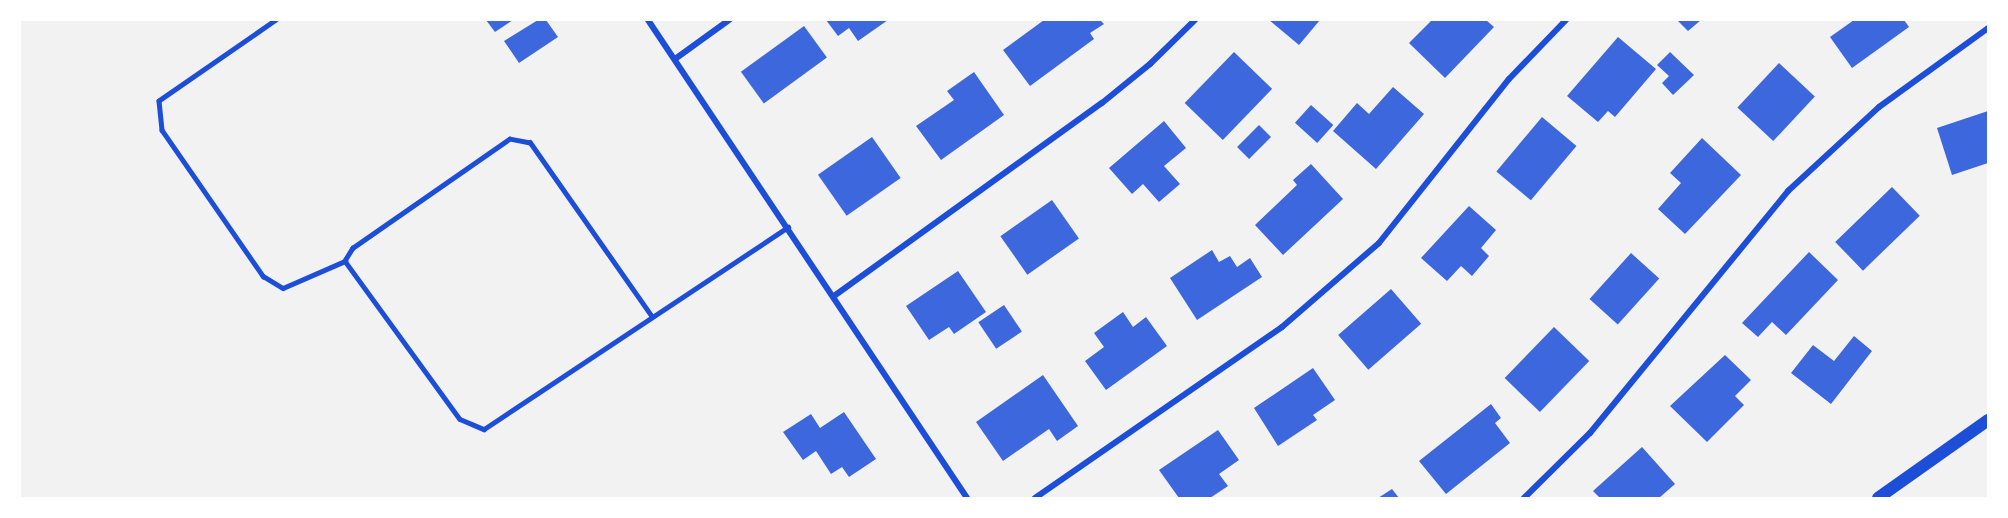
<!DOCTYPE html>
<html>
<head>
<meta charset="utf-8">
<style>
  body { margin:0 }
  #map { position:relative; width:2008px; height:518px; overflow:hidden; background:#f2f2f2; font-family:"Varela Round",sans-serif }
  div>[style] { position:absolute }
  .building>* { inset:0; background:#3d67dc; transform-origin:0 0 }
  .service>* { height:4.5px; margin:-2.25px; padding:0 2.25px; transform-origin:2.25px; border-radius:2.25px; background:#1d4ed8 }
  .minor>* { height:6px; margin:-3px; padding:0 3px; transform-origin:3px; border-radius:3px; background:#1d4ed8 }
  .secondary>* { height:12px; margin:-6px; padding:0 6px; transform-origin:6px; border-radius:6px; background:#1d4ed8 }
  span { translate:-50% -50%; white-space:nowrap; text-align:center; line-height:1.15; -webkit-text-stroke:5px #fff; paint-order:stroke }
  .frame { position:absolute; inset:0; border:21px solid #fff; pointer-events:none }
</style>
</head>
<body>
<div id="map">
  <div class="building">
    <div style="clip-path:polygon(486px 20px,513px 20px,495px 32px)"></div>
    <div style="clip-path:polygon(538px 20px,546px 20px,558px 37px,519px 63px,504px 41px)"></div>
    <div style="clip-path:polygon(826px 20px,888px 20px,858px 41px,849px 28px,838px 36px)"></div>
    <div style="clip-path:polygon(1044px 20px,1100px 20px,1104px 24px,1090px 33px,1094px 39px,1030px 86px,1003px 50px)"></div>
    <div style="clip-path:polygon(1269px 20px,1320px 20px,1299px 45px)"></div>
    <div style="clip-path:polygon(1432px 20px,1486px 20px,1494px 27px,1445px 78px,1409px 43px)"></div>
    <div style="clip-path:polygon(1677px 20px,1701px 20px,1688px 31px)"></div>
    <div style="clip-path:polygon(1854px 20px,1904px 20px,1909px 27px,1852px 68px,1830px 37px)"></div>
    <div style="left:804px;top:26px;width:39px;height:78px;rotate:54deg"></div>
    <div style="clip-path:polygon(1618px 37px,1656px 69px,1615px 117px,1608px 111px,1598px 122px,1567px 96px)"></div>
    <div style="left:1234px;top:52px;width:53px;height:71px;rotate:44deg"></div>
    <div style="clip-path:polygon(1670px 52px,1694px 75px,1673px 95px,1662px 83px,1669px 76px,1657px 65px)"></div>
    <div style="left:1779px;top:63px;width:49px;height:61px;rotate:43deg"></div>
    <div style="clip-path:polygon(974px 72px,1004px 115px,941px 160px,916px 126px,954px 100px,947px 91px)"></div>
    <div style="clip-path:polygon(1393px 87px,1424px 114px,1376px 169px,1333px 131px,1357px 103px,1369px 114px)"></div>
    <div style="left:1311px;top:105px;width:30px;height:24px;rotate:42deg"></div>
    <div style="clip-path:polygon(1988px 111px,1988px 163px,1952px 175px,1937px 128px)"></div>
    <div style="left:1542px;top:117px;width:45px;height:71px;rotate:40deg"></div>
    <div style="clip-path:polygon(1164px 121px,1186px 148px,1164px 166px,1180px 184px,1159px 202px,1143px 184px,1132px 194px,1109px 168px)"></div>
    <div style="left:1259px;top:125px;width:17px;height:31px;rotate:45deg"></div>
    <div style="left:872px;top:137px;width:50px;height:66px;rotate:55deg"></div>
    <div style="clip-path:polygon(1702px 138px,1741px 175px,1685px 234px,1658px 209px,1681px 183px,1670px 173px)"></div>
    <div style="clip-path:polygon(1311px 164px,1343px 199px,1283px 255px,1255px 225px,1297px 185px,1293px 180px)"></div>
    <div style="left:1892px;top:187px;width:40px;height:79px;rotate:46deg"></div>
    <div style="left:1052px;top:200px;width:47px;height:63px;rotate:55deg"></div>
    <div style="clip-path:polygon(1469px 206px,1496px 230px,1481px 248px,1489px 256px,1472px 276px,1461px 266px,1447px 281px,1421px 258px)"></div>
    <div style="clip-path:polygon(1212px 250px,1219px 262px,1230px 256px,1237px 267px,1250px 258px,1262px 277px,1197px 320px,1170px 278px)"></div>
    <div style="clip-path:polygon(1809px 252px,1838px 280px,1786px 335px,1772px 322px,1758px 337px,1742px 323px)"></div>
    <div style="left:1631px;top:253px;width:38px;height:62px;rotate:42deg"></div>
    <div style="clip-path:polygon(958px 271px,986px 312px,954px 334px,949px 327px,929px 340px,906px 306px)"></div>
    <div style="left:1391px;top:289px;width:46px;height:70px;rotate:49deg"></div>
    <div style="left:1004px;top:305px;width:32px;height:31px;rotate:56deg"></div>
    <div style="clip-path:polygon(1123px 312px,1133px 327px,1146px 317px,1167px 346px,1106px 390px,1085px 361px,1104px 347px,1094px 333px)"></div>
    <div style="left:1554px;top:327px;width:49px;height:71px;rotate:44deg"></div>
    <div style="clip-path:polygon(1854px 336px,1872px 351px,1831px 404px,1791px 373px,1813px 345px,1834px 361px)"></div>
    <div style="clip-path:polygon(1725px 355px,1751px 380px,1735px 396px,1744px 405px,1707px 442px,1670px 406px)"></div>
    <div style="clip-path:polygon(1313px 368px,1335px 400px,1313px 415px,1317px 420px,1278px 446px,1254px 408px)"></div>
    <div style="clip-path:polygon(1043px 375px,1078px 426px,1057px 441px,1049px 429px,1003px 461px,976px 422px)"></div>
    <div style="clip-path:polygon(1491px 404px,1501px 418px,1495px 423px,1510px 443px,1446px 494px,1419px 461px)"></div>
    <div style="clip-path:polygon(844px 412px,876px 459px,849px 477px,842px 467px,831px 474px,816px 451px,803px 460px,783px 432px,811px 414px,820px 428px)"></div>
    <div style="clip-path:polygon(1218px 430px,1239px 460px,1219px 474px,1228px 486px,1210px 498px,1179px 498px,1159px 470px)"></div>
    <div style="clip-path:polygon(1642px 447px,1675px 484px,1659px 498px,1600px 498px,1593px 491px)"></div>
    <div style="clip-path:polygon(1392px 489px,1399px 498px,1378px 498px)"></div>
  </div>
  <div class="service">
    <div style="left:276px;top:20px;width:142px;rotate:145.3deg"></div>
    <div style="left:159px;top:101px;width:29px;rotate:84deg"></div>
    <div style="left:162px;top:130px;width:178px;rotate:55.3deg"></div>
    <div style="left:263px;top:276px;width:23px;rotate:31deg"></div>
    <div style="left:283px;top:288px;width:68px;rotate:-23.5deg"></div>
    <div style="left:652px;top:317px;width:213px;rotate:-125deg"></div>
    <div style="left:530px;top:143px;width:20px;rotate:-169deg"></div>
    <div style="left:510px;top:139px;width:191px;rotate:145.2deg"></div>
    <div style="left:353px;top:248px;width:15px;rotate:122deg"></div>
    <div style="left:345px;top:261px;width:195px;rotate:54deg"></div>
    <div style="left:460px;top:419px;width:26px;rotate:23deg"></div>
    <div style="left:484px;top:429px;width:365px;rotate:-33.6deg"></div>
  </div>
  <div class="minor">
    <div style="left:648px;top:20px;width:575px;rotate:56.28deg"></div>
    <div style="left:675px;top:59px;width:67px;rotate:-35.8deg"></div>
    <div style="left:834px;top:296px;width:330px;rotate:-35.8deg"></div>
    <div style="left:1102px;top:103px;width:62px;rotate:-39.1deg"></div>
    <div style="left:1150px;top:64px;width:63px;rotate:-44.4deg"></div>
    <div style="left:1035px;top:498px;width:300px;rotate:-34.7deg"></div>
    <div style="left:1282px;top:327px;width:128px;rotate:-40.9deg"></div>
    <div style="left:1379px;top:243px;width:209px;rotate:-51.6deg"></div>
    <div style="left:1509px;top:79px;width:82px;rotate:-46deg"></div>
    <div style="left:1524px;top:498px;width:93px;rotate:-44.6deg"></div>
    <div style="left:1590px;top:433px;width:313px;rotate:-50.7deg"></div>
    <div style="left:1788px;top:191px;width:124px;rotate:-42.7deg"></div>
    <div style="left:1879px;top:107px;width:135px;rotate:-35.9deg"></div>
  </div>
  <div class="secondary">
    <div style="left:1878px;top:498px;width:135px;rotate:-35.3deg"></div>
  </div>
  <div class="frame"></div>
</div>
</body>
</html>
